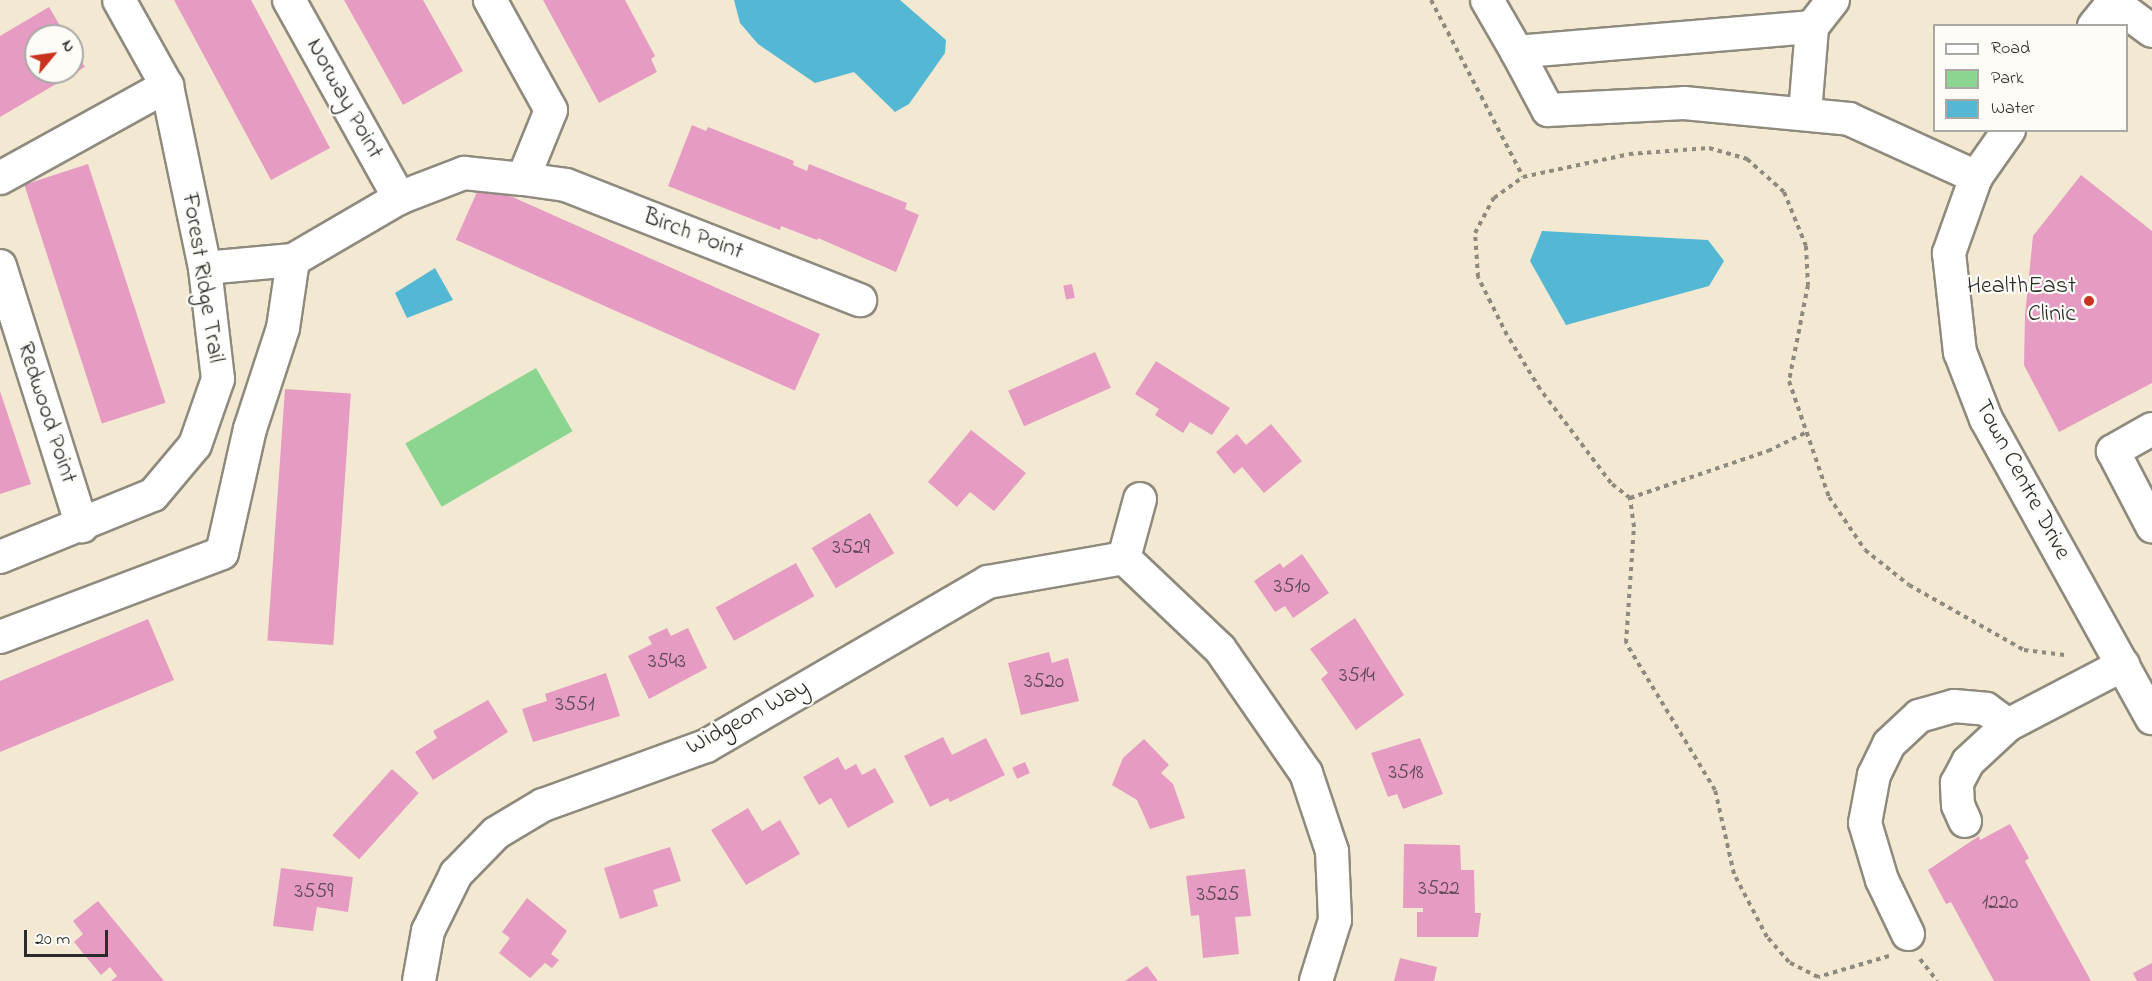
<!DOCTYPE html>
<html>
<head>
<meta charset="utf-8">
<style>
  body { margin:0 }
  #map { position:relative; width:2152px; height:981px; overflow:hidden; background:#f3e9d2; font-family:"Indie Flower",sans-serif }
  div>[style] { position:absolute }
  .green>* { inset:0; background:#8cd590; transform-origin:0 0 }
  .water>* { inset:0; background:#54b7d3 }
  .building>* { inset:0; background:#e59bc2; transform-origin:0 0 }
  .path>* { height:4px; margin-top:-2px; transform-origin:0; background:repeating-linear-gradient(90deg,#8f8a7e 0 4.5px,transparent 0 9px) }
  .roads { filter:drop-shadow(2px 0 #8f8a7e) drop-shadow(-2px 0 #8f8a7e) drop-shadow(0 2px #8f8a7e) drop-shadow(0 -2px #8f8a7e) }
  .minor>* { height:32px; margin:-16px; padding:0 16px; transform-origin:16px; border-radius:16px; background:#fff }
  .dots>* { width:16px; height:16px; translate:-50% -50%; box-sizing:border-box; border:3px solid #fdfcf7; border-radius:50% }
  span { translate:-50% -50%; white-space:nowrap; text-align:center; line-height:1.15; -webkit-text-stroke:4.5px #fdfcf7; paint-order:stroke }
  .number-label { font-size:21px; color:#5a4751 }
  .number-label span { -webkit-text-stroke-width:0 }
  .street-label { font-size:24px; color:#2b2b2b }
  .poi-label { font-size:24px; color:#2b2b2b }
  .right { translate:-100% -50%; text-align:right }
  .legend { position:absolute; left:1933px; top:24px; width:195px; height:108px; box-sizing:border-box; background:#fdfcf7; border:2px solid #a9a8a5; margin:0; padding:8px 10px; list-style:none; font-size:18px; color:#2b2b2b }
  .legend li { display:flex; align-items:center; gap:12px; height:30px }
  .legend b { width:30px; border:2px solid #a9a8a5 }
  .north { position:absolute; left:24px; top:24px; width:60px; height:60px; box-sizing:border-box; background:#fdfcf7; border:2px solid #a9a8a5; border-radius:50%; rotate:61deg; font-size:16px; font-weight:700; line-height:24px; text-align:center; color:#2b2b2b }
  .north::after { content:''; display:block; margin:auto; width:21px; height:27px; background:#c8321e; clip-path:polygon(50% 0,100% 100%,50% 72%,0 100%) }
  .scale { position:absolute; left:24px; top:930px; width:84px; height:27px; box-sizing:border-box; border:3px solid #2b2b2b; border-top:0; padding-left:8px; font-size:18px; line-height:21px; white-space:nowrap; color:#2b2b2b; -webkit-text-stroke:4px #fdfcf7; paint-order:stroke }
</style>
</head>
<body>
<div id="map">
  <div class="green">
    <div style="left:536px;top:368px;width:73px;height:151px;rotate:60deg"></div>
  </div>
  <div class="water">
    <div style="clip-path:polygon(734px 0,900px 0,946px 40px,945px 53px,909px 104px,895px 112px,854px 72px,815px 83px,758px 44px,740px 23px)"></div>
    <div style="clip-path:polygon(1542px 231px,1708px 240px,1724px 261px,1709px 286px,1566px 325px,1530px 261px)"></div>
    <div style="clip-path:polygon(435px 268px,453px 300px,407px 318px,395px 293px)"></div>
  </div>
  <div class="building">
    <div style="clip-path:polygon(174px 0,251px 0,330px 148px,271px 180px)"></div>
    <div style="clip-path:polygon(344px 0,423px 0,463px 71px,403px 105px)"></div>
    <div style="clip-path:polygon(543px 0,625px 0,655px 56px,651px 59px,657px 72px,599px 103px)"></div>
    <div style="clip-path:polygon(49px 7px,66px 36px,36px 36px,36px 72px,72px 72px,72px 46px,85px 67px,0 117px,0 36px)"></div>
    <div style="clip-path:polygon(692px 125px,706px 131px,708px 127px,794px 161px,793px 165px,807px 171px,809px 164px,907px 203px,905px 209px,919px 215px,896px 272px,818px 238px,817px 240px,781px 226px,780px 230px,668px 186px)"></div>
    <div style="left:88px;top:164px;width:251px;height:67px;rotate:72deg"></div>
    <div style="clip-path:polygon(2081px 175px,2152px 231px,2152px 383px,2059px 432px,2024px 365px,2025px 315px,2033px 236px)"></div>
    <div style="left:481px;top:183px;width:371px;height:62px;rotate:24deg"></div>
    <div style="left:1072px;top:284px;width:14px;height:9px;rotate:78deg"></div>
    <div style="left:1095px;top:352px;width:39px;height:95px;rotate:66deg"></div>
    <div style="clip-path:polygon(1156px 361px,1230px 408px,1212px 435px,1190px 422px,1183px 433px,1155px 415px,1159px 409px,1135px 394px)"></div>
    <div style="left:285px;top:389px;width:66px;height:252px;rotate:4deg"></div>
    <div style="clip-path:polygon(0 391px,31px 484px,0 494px)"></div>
    <div style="clip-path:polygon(1271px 424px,1302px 461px,1264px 493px,1242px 467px,1234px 474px,1216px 452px,1237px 434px,1246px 445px)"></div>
    <div style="clip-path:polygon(971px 430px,1026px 473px,994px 511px,970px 492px,957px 507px,928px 482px)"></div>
    <div style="left:870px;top:513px;width:47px;height:68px;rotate:59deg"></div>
    <div style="clip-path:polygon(1302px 554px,1329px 593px,1293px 618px,1285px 606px,1275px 612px,1254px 581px,1280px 563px,1283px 568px)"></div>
    <div style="left:796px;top:563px;width:38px;height:92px;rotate:61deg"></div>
    <div style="clip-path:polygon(1355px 618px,1404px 695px,1356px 730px,1321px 679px,1328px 673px,1310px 649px)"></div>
    <div style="clip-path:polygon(148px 619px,174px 680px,0 752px,0 681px)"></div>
    <div style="clip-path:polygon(667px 628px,671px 636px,688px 628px,707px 668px,649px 699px,628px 656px,652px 644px,648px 637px)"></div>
    <div style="clip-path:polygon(1049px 652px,1052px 663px,1068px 658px,1079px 701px,1021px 715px,1008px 663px)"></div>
    <div style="clip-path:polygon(606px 673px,620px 716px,533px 742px,522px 709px,547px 701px,545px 694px)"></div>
    <div style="clip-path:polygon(488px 700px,508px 732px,433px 780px,415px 752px,437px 738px,433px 731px)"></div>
    <div style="clip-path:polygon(943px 737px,952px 755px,986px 738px,1005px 775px,950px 802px,948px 798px,930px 807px,904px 756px)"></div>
    <div style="clip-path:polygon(1420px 738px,1443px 794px,1403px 809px,1397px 794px,1388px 797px,1371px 753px)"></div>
    <div style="clip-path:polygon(1144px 739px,1169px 765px,1161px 773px,1173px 784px,1185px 818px,1150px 829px,1137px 800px,1112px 785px,1123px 758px)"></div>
    <div style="clip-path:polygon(838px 757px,845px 770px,856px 764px,862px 775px,875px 768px,894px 802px,848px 828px,831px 798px,819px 805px,803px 777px)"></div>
    <div style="left:1025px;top:762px;width:12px;height:14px;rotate:66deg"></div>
    <div style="left:392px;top:769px;width:36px;height:89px;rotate:42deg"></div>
    <div style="clip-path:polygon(748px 808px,762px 831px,780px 820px,800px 854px,746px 885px,711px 830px)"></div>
    <div style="clip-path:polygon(2010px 824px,2029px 858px,2025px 861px,2091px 981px,1994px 981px,1951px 902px,1946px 904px,1928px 870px,1979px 836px,1980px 840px)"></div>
    <div style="clip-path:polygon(1404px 844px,1460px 845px,1461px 870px,1474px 870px,1475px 913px,1481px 913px,1478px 937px,1417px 937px,1417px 912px,1423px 912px,1423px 908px,1403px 908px)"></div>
    <div style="clip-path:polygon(670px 847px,681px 881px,653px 890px,658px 906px,620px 919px,604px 868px)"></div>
    <div style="clip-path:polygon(281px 868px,353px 877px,348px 912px,317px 907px,313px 931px,273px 926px)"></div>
    <div style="clip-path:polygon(1245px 869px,1251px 916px,1235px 917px,1239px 954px,1203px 958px,1199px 915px,1191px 916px,1186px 876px)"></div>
    <div style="clip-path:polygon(527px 898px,567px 931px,551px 954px,559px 960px,552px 968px,545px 963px,530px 978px,499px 953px,510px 938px,502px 932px)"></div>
    <div style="clip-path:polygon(98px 901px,164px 981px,111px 981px,117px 976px,110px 967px,101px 975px,74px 942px,83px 934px,73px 921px)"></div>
    <div style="clip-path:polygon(1400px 958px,1437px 967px,1434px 981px,1394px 981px)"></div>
    <div style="clip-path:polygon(2152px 963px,2152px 981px,2137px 981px,2133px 973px)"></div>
    <div style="clip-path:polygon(1147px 966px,1158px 981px,1125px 981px)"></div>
  </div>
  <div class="path">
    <div style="left:1431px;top:0;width:199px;rotate:62.5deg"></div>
    <div style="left:1630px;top:498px;width:146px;rotate:-18.8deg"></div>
    <div style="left:1768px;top:451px;width:43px;rotate:-26deg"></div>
    <div style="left:1889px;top:956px;width:74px;rotate:163.5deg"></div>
    <div style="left:1818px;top:977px;width:33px;rotate:-153deg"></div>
    <div style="left:1789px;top:962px;width:33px;rotate:-131deg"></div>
    <div style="left:1767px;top:937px;width:71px;rotate:-117.6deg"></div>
    <div style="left:1734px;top:874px;width:86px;rotate:-102.7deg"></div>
    <div style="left:1715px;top:790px;width:172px;rotate:-121.2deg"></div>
    <div style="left:1626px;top:643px;width:116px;rotate:-86.1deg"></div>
    <div style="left:1634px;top:527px;width:29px;rotate:-98deg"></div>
    <div style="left:1630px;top:498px;width:24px;rotate:-142deg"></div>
    <div style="left:1611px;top:483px;width:118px;rotate:-127.1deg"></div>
    <div style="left:1540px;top:389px;width:63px;rotate:-121.4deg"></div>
    <div style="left:1507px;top:335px;width:65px;rotate:-116.6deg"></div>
    <div style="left:1478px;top:277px;width:44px;rotate:-93.9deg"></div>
    <div style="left:1475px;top:233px;width:40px;rotate:-62deg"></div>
    <div style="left:1494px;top:198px;width:36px;rotate:-36deg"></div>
    <div style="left:1523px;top:177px;width:108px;rotate:-12.2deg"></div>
    <div style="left:1629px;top:154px;width:80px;rotate:-4.3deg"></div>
    <div style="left:1709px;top:148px;width:40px;rotate:16deg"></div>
    <div style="left:1747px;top:159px;width:50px;rotate:41.7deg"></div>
    <div style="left:1784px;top:192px;width:58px;rotate:67.8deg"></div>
    <div style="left:1806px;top:246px;width:39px;rotate:87deg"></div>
    <div style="left:1808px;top:285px;width:98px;rotate:101.2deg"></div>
    <div style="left:1789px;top:381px;width:123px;rotate:71deg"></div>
    <div style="left:1829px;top:497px;width:64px;rotate:55.8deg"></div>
    <div style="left:1865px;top:550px;width:56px;rotate:38.5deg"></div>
    <div style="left:1909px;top:585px;width:132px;rotate:29.5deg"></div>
    <div style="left:2024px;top:650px;width:41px;rotate:7deg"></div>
    <div style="left:1920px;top:959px;width:28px;rotate:52deg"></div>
  </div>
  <div class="roads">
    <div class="minor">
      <div style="left:289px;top:0;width:227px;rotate:60.9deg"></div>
      <div style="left:1487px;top:0;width:60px;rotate:60deg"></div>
      <div style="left:2110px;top:0;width:52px;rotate:36.4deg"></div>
      <div style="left:2094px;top:26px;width:33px;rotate:-51deg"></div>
      <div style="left:1812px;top:27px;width:34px;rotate:-52deg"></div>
      <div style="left:1805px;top:113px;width:86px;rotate:-85.3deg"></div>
      <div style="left:1812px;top:27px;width:296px;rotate:175.2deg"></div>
      <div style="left:1517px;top:52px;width:66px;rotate:61.9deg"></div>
      <div style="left:1548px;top:110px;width:136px;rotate:-2.9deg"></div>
      <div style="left:1684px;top:103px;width:166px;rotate:5.5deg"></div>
      <div style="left:1849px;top:119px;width:140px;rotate:24.5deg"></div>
      <div style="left:2009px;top:130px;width:57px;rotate:125.1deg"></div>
      <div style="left:1976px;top:177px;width:81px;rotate:109.6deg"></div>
      <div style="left:1949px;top:253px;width:100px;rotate:83.7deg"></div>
      <div style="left:1960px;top:352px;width:72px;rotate:68.8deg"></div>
      <div style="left:1986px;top:419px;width:342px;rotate:61deg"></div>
      <div style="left:0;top:178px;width:191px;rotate:-28.9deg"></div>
      <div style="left:523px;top:179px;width:43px;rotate:7.9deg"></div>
      <div style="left:566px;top:185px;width:316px;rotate:21.4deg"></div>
      <div style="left:0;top:266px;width:273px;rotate:72.5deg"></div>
      <div style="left:205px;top:268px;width:88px;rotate:-5.2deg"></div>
      <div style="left:293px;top:260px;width:123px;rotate:-30.3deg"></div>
      <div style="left:399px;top:198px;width:70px;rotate:-21deg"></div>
      <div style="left:464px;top:173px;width:59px;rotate:5.8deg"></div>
      <div style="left:523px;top:179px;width:74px;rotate:-67.9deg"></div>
      <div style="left:551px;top:110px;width:126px;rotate:-119deg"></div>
      <div style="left:2152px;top:429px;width:45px;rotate:150.6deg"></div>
      <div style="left:2113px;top:451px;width:85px;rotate:62.5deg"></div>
      <div style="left:0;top:557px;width:165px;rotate:-22.1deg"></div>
      <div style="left:153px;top:495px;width:65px;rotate:-50deg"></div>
      <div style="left:195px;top:445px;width:70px;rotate:-70.8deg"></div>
      <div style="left:218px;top:379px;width:112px;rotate:-96.7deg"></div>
      <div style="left:205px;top:268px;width:186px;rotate:-101.8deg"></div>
      <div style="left:167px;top:86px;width:98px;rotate:-119.2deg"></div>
      <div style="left:1124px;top:558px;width:132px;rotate:43.5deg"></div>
      <div style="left:1220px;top:649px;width:151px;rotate:55.3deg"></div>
      <div style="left:1306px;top:773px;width:82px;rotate:71.6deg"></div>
      <div style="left:1332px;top:851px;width:69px;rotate:87.5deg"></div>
      <div style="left:1335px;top:920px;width:64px;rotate:107.3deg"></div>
      <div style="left:1124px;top:558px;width:61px;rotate:-74.8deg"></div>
      <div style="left:0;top:637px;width:237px;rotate:-20.7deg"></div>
      <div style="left:222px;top:553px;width:127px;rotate:-77.3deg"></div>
      <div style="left:250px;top:429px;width:106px;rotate:-71.9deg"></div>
      <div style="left:283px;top:328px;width:69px;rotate:-81.6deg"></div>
      <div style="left:1965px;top:821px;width:17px;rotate:-114deg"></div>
      <div style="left:1958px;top:805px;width:22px;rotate:-93deg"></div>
      <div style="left:1957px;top:783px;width:24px;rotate:-62deg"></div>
      <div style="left:1968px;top:762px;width:54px;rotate:-42.8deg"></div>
      <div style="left:1908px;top:934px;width:60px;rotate:-115.7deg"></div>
      <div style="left:1882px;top:880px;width:59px;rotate:-106.6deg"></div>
      <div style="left:1865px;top:823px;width:49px;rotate:-79.4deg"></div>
      <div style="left:1874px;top:775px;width:34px;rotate:-64deg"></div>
      <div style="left:1889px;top:744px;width:41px;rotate:-43deg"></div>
      <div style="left:1919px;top:716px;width:36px;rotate:-16deg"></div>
      <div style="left:1954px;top:706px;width:32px;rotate:5deg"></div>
      <div style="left:1986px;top:709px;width:27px;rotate:36deg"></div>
      <div style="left:2008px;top:725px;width:130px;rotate:-27.6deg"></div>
      <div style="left:419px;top:981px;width:51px;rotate:-79.8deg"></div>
      <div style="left:428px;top:931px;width:64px;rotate:-63.8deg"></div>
      <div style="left:456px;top:874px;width:57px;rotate:-45.7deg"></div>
      <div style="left:496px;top:833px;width:55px;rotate:-30.8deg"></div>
      <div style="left:543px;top:805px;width:173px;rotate:-19.9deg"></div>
      <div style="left:706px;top:746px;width:326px;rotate:-30.2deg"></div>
      <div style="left:988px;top:582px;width:138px;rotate:-10deg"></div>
    </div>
  </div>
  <div class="dots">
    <div style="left:2089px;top:301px;background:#c8321e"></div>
  </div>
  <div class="number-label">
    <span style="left:851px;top:548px">3529</span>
    <span style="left:1292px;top:587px">3510</span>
    <span style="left:667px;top:662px">3543</span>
    <span style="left:1357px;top:676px">3514</span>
    <span style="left:1044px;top:682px">3520</span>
    <span style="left:575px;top:705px">3551</span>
    <span style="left:1406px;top:773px">3518</span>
    <span style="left:1439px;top:889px">3522</span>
    <span style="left:314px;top:892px">3559</span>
    <span style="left:1218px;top:895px">3525</span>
    <span style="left:2000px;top:903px">1220</span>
  </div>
  <div class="street-label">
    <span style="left:344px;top:99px;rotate:61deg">Norway Point</span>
    <span style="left:693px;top:235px;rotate:21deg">Birch Point</span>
    <span style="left:202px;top:278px;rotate:81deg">Forest Ridge Trail</span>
    <span style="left:46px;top:413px;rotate:72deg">Redwood Point</span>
    <span style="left:2022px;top:480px;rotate:62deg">Town Centre Drive</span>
    <span style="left:748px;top:718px;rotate:-28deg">Widgeon Way</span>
  </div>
  <div class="poi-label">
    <span class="right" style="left:2076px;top:301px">HealthEast<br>Clinic</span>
  </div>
  <ul class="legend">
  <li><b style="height:8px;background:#fff"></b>Road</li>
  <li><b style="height:16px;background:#8cd590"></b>Park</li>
  <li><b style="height:16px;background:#54b7d3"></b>Water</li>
  </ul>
  <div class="north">N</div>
  <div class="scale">20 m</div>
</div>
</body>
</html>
